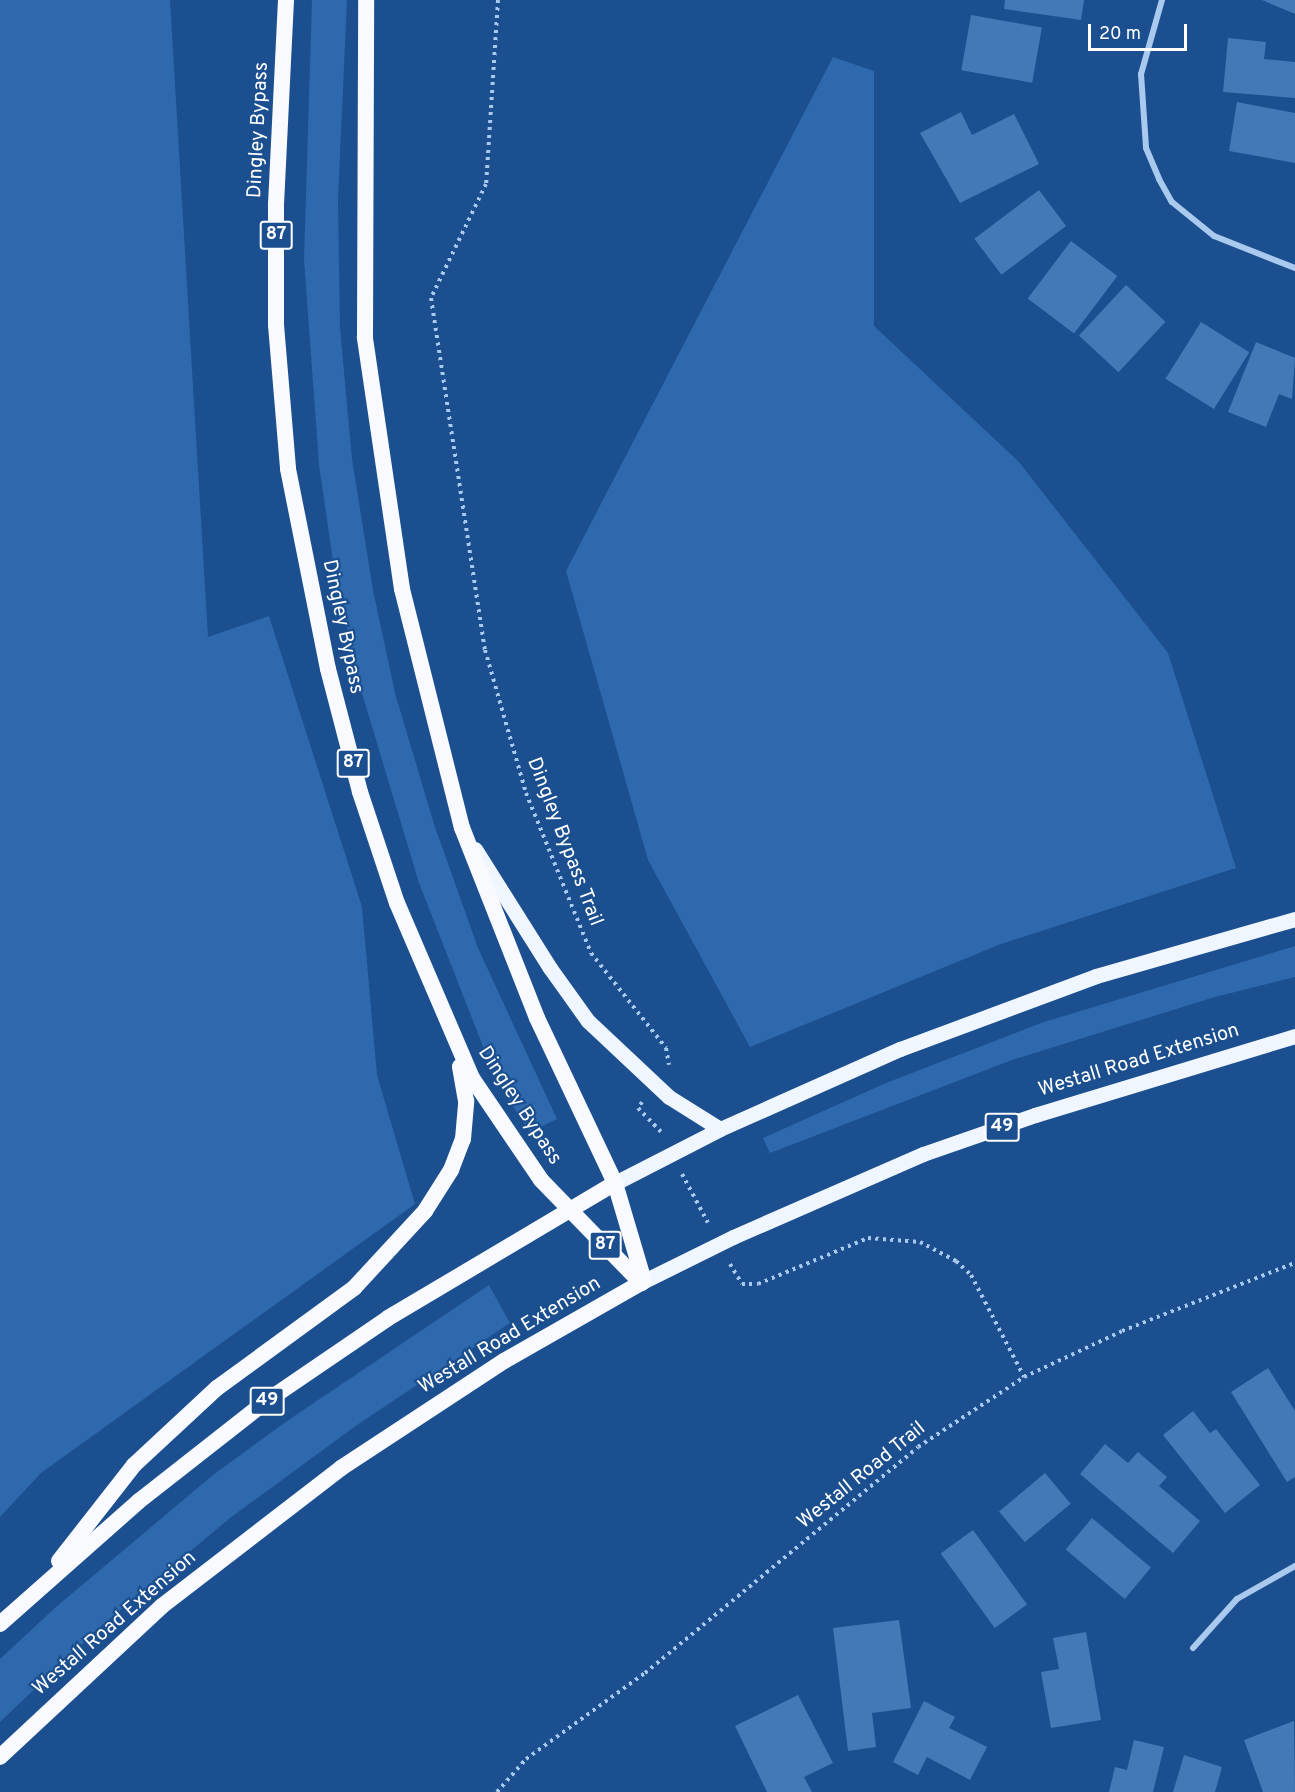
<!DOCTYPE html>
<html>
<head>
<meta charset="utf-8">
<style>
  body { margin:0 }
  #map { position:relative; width:1295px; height:1792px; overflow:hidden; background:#1b4f8f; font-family:Overpass,sans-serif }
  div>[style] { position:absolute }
  .green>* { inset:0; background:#2e69ad }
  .building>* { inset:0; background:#4478b7; transform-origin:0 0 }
  .path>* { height:4px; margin-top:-2px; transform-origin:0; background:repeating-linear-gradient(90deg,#a9c9ee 0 3px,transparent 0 7.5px) }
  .minor>* { height:6px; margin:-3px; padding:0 3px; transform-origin:3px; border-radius:3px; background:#a9c9ee }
  .primary>* { height:15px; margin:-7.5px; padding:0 7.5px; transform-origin:7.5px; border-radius:7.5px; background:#f0f6ff }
  .trunk>* { height:16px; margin:-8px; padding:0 8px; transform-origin:8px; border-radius:8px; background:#f8faff }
  span { translate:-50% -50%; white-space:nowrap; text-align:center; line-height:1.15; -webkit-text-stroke:4.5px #1b4f8f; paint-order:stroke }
  .shield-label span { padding:2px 4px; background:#1b4f8f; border:2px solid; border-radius:4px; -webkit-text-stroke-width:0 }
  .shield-label { font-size:18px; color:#fff; font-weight:700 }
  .street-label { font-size:20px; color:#fff }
  .scale { position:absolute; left:1088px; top:24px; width:99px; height:27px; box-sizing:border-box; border:3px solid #fff; border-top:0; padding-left:8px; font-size:18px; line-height:21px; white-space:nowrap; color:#fff; -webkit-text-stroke:4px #1b4f8f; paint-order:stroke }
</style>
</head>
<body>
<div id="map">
  <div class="green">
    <div style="clip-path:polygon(0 0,170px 0,208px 637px,269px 616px,362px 907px,377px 1075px,415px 1204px,41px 1473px,0 1517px)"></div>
    <div style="clip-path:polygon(312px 0,347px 0,338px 199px,340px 328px,352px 459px,373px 590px,395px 693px,434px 824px,478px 948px,557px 1119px,530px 1132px,508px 1099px,484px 1049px,419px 883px,358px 680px,334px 568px,319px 465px,304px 259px)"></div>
    <div style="clip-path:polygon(833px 57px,874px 71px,874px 326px,1019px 462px,1168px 653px,1236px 868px,1001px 944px,750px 1047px,648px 860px,566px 571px)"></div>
    <div style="clip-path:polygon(1295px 946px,1295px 977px,1215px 997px,1012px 1060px,770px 1153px,763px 1138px,886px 1083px,1044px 1022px)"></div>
    <div style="clip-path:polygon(489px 1285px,510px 1323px,357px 1425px,230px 1518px,100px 1627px,0 1722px,0 1659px,56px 1607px,213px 1475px,287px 1421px)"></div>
  </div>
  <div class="building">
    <div style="clip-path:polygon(1005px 0,1084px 0,1081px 20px,1004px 9px)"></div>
    <div style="clip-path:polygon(1262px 0,1295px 0,1295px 14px)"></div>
    <div style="left:971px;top:15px;width:72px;height:56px;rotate:10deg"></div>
    <div style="clip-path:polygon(1228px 38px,1266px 42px,1264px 59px,1295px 62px,1295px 98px,1223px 92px)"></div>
    <div style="clip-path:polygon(1237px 102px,1295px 113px,1295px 163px,1229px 151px)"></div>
    <div style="clip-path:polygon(961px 112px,972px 135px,1014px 114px,1039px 164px,960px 203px,920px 133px)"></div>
    <div style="left:1039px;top:190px;width:45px;height:81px;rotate:53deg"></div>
    <div style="left:1071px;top:241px;width:58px;height:72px;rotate:37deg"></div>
    <div style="left:1126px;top:285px;width:54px;height:69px;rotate:43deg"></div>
    <div style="left:1201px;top:322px;width:57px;height:67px;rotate:32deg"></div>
    <div style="clip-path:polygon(1256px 342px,1295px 358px,1292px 399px,1279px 394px,1266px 427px,1228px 412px)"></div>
    <div style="clip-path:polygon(1268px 1368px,1295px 1411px,1295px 1477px,1287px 1482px,1231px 1392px)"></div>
    <div style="clip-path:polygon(1193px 1411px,1210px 1433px,1216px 1429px,1260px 1485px,1225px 1513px,1163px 1435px)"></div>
    <div style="clip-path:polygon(1105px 1444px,1128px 1463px,1138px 1452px,1167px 1477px,1159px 1486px,1200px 1521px,1173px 1553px,1080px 1474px)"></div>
    <div style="left:1045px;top:1473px;width:40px;height:60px;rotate:50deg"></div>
    <div style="left:1092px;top:1518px;width:77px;height:41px;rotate:40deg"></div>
    <div style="left:973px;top:1530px;width:92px;height:40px;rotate:54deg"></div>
    <div style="clip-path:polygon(899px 1620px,911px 1708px,872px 1713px,876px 1747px,848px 1751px,833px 1628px)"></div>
    <div style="clip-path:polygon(1086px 1632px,1101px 1720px,1051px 1728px,1041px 1672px,1059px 1669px,1053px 1638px)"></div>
    <div style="clip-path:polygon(798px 1695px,833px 1763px,804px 1777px,812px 1792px,767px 1792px,735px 1726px)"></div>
    <div style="clip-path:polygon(924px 1701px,955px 1717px,949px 1728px,987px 1747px,970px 1780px,927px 1757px,918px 1775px,893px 1762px)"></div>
    <div style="clip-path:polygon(1294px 1721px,1295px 1792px,1263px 1792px,1244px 1740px)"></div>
    <div style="clip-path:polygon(1134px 1740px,1164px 1747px,1153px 1792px,1109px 1792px,1115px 1767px,1127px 1770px)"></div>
    <div style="clip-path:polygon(1184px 1755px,1222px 1767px,1215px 1792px,1173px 1792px)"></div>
  </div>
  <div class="path">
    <div style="left:498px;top:0;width:184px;rotate:93.7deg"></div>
    <div style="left:486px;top:184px;width:127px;rotate:115.8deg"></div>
    <div style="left:431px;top:298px;width:356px;rotate:81.3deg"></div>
    <div style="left:485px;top:650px;width:149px;rotate:74deg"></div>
    <div style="left:526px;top:793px;width:173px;rotate:67.9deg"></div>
    <div style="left:591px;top:953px;width:121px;rotate:51.7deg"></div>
    <div style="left:666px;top:1048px;width:17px;rotate:80deg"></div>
    <div style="left:642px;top:1102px;width:7px;rotate:124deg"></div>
    <div style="left:638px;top:1108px;width:33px;rotate:46deg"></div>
    <div style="left:682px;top:1174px;width:55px;rotate:62deg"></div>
    <div style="left:730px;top:1264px;width:23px;rotate:59deg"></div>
    <div style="left:742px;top:1284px;width:16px"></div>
    <div style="left:758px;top:1284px;width:119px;rotate:-22.7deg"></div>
    <div style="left:868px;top:1238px;width:52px;rotate:4.4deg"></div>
    <div style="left:920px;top:1242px;width:41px;rotate:27.8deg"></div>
    <div style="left:956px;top:1261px;width:21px;rotate:43deg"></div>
    <div style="left:971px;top:1275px;width:115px;rotate:62.5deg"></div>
    <div style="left:497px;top:1792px;width:44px;rotate:-48.7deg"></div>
    <div style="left:526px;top:1759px;width:147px;rotate:-35.9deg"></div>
    <div style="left:645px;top:1673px;width:354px;rotate:-39.6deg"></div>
    <div style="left:918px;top:1447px;width:127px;rotate:-33.4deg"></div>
    <div style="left:1024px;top:1377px;width:108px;rotate:-25.1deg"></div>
    <div style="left:1122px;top:1331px;width:186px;rotate:-21.5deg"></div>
  </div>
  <div class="minor">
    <div style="left:1162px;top:0;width:77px;rotate:105.8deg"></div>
    <div style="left:1141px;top:74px;width:74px;rotate:86.1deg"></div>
    <div style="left:1146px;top:148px;width:34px;rotate:67deg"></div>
    <div style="left:1159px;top:179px;width:26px;rotate:61deg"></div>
    <div style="left:1172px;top:202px;width:54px;rotate:39deg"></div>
    <div style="left:1214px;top:236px;width:87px;rotate:21.6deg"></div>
    <div style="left:1193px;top:1648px;width:66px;rotate:-48.1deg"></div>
    <div style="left:1237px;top:1599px;width:67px;rotate:-29.6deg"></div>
  </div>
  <div class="primary">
    <div style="left:475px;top:849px;width:141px;rotate:57.8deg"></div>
    <div style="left:550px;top:968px;width:65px;rotate:54.4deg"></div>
    <div style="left:588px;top:1021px;width:111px;rotate:43.2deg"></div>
    <div style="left:669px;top:1097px;width:60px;rotate:32.1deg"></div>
    <div style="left:615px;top:1183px;width:118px;rotate:-27.2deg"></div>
    <div style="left:720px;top:1129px;width:197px;rotate:-24deg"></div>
    <div style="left:900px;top:1049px;width:209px;rotate:-20.4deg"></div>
    <div style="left:1096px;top:976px;width:207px;rotate:-16deg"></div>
    <div style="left:644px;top:1281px;width:99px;rotate:-26.3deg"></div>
    <div style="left:733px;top:1237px;width:207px;rotate:-23.6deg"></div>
    <div style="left:923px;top:1154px;width:119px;rotate:-19.2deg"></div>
    <div style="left:1035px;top:1115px;width:272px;rotate:-16.9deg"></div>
  </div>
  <div class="trunk">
    <div style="left:286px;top:0;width:204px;rotate:92.8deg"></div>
    <div style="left:276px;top:204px;width:121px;rotate:90deg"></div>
    <div style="left:276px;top:325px;width:144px;rotate:85.2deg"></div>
    <div style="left:288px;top:469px;width:204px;rotate:78.7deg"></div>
    <div style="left:328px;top:669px;width:127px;rotate:75.4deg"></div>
    <div style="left:360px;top:792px;width:117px;rotate:71.6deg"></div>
    <div style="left:397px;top:903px;width:190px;rotate:66.8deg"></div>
    <div style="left:472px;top:1078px;width:123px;rotate:55.9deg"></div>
    <div style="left:541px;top:1180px;width:144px;rotate:45.8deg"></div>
    <div style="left:59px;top:1561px;width:122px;rotate:-52deg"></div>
    <div style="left:134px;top:1465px;width:113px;rotate:-42.9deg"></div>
    <div style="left:217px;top:1388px;width:170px;rotate:-36.1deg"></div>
    <div style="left:354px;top:1288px;width:105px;rotate:-47.3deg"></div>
    <div style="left:425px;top:1211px;width:49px;rotate:-57.6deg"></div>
    <div style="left:451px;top:1170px;width:33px;rotate:-69deg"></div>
    <div style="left:463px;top:1139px;width:38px;rotate:-85deg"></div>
    <div style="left:466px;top:1101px;width:35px;rotate:-100deg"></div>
    <div style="left:0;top:1624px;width:186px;rotate:-41.5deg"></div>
    <div style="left:139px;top:1501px;width:164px;rotate:-38.1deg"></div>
    <div style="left:268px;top:1400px;width:145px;rotate:-34.3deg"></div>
    <div style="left:388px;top:1318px;width:264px;rotate:-30.7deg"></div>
    <div style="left:0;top:1757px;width:221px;rotate:-43deg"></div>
    <div style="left:162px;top:1606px;width:226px;rotate:-37.6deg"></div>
    <div style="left:341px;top:1468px;width:195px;rotate:-33.3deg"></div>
    <div style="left:504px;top:1361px;width:161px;rotate:-29.7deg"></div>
    <div style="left:644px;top:1281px;width:102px;rotate:-106.5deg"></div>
    <div style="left:615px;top:1183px;width:183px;rotate:-115.3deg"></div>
    <div style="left:537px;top:1018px;width:204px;rotate:-111.5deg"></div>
    <div style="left:462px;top:828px;width:246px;rotate:-104.1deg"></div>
    <div style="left:402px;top:589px;width:255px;rotate:-98.4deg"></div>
    <div style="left:365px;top:337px;width:337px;rotate:-89.8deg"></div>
  </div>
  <div class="shield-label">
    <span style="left:276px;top:235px">87</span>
    <span style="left:353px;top:763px">87</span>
    <span style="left:1002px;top:1127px">49</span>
    <span style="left:605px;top:1245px">87</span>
    <span style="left:267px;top:1401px">49</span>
  </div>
  <div class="street-label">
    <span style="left:259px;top:130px;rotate:-87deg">Dingley Bypass</span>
    <span style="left:342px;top:627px;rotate:78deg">Dingley Bypass</span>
    <span style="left:564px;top:842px;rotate:69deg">Dingley Bypass Trail</span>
    <span style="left:1139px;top:1061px;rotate:-17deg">Westall Road Extension</span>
    <span style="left:519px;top:1106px;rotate:57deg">Dingley Bypass</span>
    <span style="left:510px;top:1336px;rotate:-31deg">Westall Road Extension</span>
    <span style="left:862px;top:1476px;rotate:-39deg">Westall Road Trail</span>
    <span style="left:115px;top:1624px;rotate:-41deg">Westall Road Extension</span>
  </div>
  <div class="scale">20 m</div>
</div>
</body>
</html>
